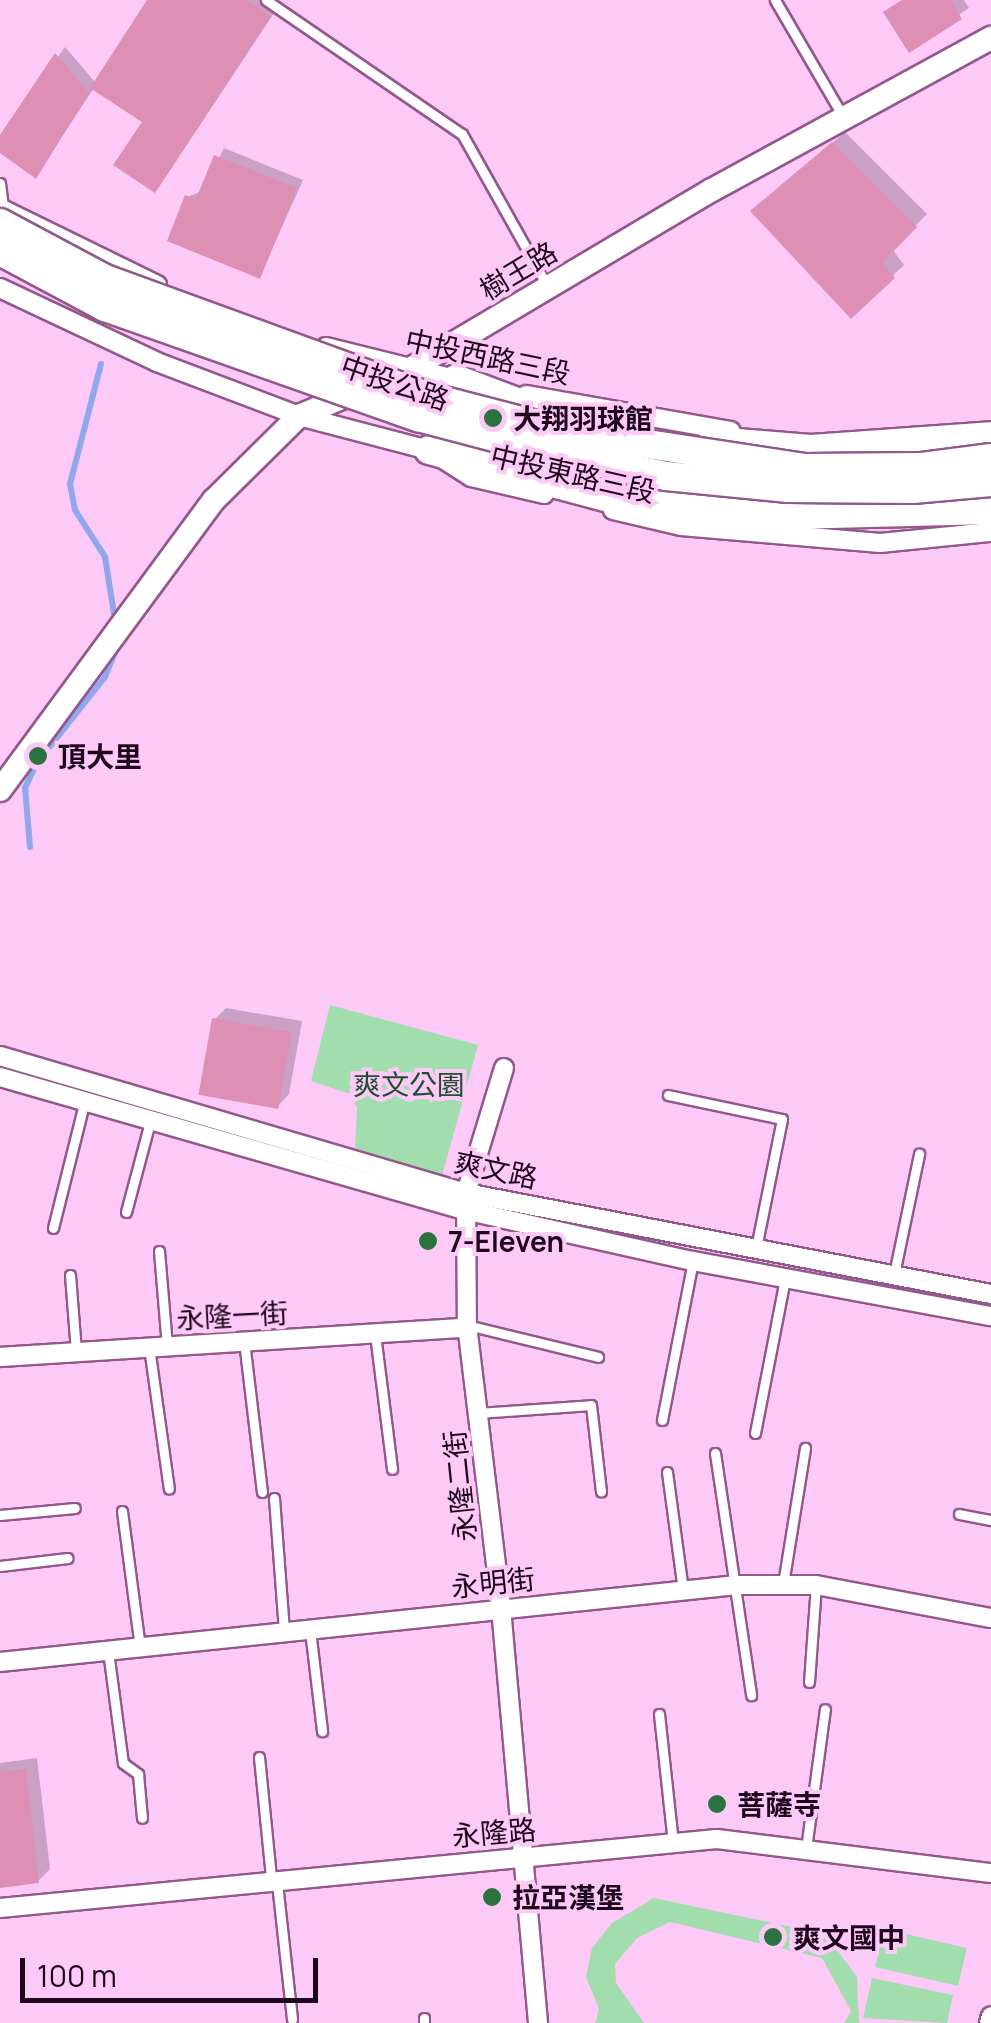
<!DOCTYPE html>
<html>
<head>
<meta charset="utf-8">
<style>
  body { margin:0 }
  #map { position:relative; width:991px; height:2023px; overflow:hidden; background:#fdc9f7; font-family:Manrope,"Noto Sans TC",sans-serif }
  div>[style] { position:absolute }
  .green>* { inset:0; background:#a2ddae; transform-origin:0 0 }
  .shadow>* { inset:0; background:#0003 }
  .stream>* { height:6px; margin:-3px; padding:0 3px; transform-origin:3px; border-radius:3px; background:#90a7ed }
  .building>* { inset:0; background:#dd8fb4; transform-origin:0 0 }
  .roads { filter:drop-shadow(2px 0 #92588d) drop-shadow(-2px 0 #92588d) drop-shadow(0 2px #92588d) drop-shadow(0 -2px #92588d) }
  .service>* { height:9px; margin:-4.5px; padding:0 4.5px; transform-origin:4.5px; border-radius:4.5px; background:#fff }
  .minor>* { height:18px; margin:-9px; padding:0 9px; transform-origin:9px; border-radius:9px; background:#fff }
  .tertiary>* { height:22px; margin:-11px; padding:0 11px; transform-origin:11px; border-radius:11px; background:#fff }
  .primary>* { height:28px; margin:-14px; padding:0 14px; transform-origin:14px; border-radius:14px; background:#fff }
  .bridges { filter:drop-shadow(2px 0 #92588d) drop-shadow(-2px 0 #92588d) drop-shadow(0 2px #92588d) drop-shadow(0 -2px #92588d) }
  .primary-bridge>* { height:28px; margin:-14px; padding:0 14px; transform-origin:14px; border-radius:14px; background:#fff }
  .dots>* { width:28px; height:28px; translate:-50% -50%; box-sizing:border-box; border:5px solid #fdc9f7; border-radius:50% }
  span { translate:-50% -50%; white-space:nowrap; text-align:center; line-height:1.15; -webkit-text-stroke:8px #fdc9f7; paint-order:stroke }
  .street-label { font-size:28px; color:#1e071c }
  .poi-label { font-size:28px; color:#1e071c; font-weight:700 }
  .left { translate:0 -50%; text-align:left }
  .park-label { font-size:28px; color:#1d502c }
  .scale { position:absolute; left:20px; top:1958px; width:298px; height:45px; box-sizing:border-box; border:5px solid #1e071c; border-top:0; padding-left:12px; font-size:30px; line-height:35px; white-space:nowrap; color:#1e071c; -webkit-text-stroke:8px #fdc9f7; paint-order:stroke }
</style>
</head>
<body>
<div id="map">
  <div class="green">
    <div style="clip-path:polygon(330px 1005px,478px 1045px,442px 1176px,355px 1148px,357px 1108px,350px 1094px,311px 1081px)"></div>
    <div style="clip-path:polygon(654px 1898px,815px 1932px,831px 1942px,857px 1977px,859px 2023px,844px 2023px,851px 2011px,822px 1958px,670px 1922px,637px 1938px,615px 1964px,616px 1983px,644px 2023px,595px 2023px,599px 2009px,586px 1977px,592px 1948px,612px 1923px)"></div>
    <div style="left:884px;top:1929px;width:85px;height:39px;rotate:13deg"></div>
    <div style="clip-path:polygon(872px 1978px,953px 1995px,947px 2023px,863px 2018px)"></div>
  </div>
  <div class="shadow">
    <div style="clip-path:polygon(150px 0,268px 0,278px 7px,163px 181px,145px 121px,94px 88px,36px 176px,0 150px,0 140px,65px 47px,96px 83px)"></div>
    <div style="clip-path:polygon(902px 0,964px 0,969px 8px,910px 49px,887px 13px)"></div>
    <div style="clip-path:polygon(845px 132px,927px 214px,892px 249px,904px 265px,851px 315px,753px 211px)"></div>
    <div style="clip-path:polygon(224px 148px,303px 180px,260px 276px,187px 197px,202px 191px)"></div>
    <div style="clip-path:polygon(226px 1008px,302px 1021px,289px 1094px,278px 1106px,215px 1019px)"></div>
    <div style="clip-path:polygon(37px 1758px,50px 1869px,38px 1881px,0 1885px,0 1763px)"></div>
  </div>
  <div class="stream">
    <div style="left:101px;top:364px;width:124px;rotate:104.5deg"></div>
    <div style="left:70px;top:484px;width:26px;rotate:79deg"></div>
    <div style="left:75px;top:510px;width:56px;rotate:57.4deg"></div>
    <div style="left:105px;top:557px;width:64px;rotate:81deg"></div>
    <div style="left:30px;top:847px;width:59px;rotate:-94.8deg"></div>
    <div style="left:25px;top:788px;width:26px;rotate:-65deg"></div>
    <div style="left:36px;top:764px;width:111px;rotate:-51.6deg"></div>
    <div style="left:105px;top:677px;width:32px;rotate:-68deg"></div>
  </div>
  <div class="building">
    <div style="clip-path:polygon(147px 0,247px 0,271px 16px,155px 193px,113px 165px,142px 122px,90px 88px)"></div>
    <div style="clip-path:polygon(902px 0,951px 0,962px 19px,909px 53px,883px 12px)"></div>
    <div style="clip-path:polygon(55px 53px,89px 93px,36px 179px,0 153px,0 135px)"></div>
    <div style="clip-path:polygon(832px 142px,917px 227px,882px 263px,895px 278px,851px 319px,750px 211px)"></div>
    <div style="clip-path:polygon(214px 155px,297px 188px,260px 279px,167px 241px,185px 195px,196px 199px)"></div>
    <div style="left:212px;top:1018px;width:81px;height:78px;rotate:10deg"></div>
    <div style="clip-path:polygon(26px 1769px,39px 1883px,0 1888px,0 1772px)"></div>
  </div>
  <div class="roads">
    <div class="service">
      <div style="left:266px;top:0;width:237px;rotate:34.4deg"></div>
      <div style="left:462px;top:134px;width:176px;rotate:60.7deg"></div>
      <div style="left:775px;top:0;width:137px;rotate:59.7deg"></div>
      <div style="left:0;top:183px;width:24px;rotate:83deg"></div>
      <div style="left:668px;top:1095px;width:116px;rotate:11.9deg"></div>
      <div style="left:782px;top:1119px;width:132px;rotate:101.4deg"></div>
      <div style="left:126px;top:1212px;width:93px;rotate:-75.1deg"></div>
      <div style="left:53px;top:1228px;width:128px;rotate:-76deg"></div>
      <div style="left:159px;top:1251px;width:95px;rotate:85.2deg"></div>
      <div style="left:894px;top:1274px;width:123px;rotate:-78.2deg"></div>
      <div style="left:70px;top:1275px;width:77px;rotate:85.5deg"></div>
      <div style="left:467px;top:1325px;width:135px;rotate:13.7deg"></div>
      <div style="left:375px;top:1334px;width:136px;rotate:82.8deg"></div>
      <div style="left:244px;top:1341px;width:152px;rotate:83.2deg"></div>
      <div style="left:149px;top:1347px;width:143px;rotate:82deg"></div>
      <div style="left:478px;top:1413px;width:113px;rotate:-4deg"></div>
      <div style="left:591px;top:1405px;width:87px;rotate:83.4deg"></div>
      <div style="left:662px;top:1420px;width:162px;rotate:-79deg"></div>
      <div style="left:755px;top:1433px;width:158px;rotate:-79deg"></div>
      <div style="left:715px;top:1453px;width:245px;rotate:81.5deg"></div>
      <div style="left:667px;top:1472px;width:120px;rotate:82.3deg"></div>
      <div style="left:274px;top:1498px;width:134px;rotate:85.7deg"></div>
      <div style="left:122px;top:1511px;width:137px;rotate:82.5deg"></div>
      <div style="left:959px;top:1514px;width:33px;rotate:11deg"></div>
      <div style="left:0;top:1515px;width:75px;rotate:-5.3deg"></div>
      <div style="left:0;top:1566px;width:68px;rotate:-6.7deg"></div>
      <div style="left:783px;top:1584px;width:138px;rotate:-80.8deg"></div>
      <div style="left:310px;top:1630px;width:102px;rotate:83.2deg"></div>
      <div style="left:108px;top:1651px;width:113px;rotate:82.4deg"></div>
      <div style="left:123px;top:1763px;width:19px;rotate:36deg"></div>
      <div style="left:138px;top:1774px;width:44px;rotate:84.8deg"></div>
      <div style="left:809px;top:1682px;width:97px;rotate:-85.9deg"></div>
      <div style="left:659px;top:1714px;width:130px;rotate:83.8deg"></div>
      <div style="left:259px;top:1757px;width:122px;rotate:84.3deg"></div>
      <div style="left:806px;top:1849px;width:141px;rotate:-82.3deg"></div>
      <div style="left:277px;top:1883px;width:137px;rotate:83.7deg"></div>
      <div style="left:424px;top:2018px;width:5px;rotate:90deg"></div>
    </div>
    <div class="minor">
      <div style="left:0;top:208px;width:175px;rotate:26.1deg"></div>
      <div style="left:0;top:288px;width:174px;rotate:25.2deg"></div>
      <div style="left:157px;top:362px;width:152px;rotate:20.8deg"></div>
      <div style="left:299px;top:416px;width:134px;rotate:14.7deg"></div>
      <div style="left:429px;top:450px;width:50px;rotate:32.7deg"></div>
      <div style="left:471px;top:477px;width:75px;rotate:13.1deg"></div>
      <div style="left:326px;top:347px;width:144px;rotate:14deg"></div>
      <div style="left:526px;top:395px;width:208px;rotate:10deg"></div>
      <div style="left:613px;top:510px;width:70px;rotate:13.2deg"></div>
      <div style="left:681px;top:526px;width:200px;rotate:4.9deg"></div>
      <div style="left:880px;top:543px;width:112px;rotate:-5.7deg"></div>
      <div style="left:0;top:1056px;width:486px;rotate:16.4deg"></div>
      <div style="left:466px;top:1193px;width:535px;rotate:10.89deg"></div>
      <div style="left:504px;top:1068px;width:131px;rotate:106.9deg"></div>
      <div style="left:466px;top:1193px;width:132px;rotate:89.6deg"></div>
      <div style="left:467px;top:1325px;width:285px;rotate:83.1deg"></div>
      <div style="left:501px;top:1608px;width:417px;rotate:84.9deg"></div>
      <div style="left:0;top:1077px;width:483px;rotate:16deg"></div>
      <div style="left:464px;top:1210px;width:235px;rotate:12.6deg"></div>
      <div style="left:693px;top:1261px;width:303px;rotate:10.5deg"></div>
      <div style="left:0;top:1357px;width:468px;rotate:-3.6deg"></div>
      <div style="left:0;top:1662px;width:741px;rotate:-5.96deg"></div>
      <div style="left:737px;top:1585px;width:79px"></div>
      <div style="left:816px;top:1585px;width:178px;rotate:10.7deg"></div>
      <div style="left:0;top:1908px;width:720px;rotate:-5.5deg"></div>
      <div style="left:717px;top:1839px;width:276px;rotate:7.1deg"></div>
      <div style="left:989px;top:2023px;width:7px;rotate:-74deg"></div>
    </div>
    <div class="tertiary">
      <div style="left:0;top:790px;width:360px;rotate:-53.6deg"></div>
      <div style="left:214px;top:500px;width:120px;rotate:-44.7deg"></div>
      <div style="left:299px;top:416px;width:123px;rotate:-23deg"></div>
      <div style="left:412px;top:368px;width:349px;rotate:-30.7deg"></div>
      <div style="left:712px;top:190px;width:318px;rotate:-28.6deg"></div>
    </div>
    <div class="primary">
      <div style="left:456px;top:379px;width:113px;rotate:20.7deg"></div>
      <div style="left:713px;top:441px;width:98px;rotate:4.7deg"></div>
      <div style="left:811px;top:449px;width:180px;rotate:-4.1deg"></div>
      <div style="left:429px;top:450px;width:190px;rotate:14.9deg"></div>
      <div style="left:613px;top:499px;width:178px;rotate:5.2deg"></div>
      <div style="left:790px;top:515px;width:201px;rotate:-1.4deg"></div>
    </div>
  </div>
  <div class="bridges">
    <div class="primary-bridge">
      <div style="left:0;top:223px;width:119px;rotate:28.1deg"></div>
      <div style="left:105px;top:279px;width:345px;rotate:20deg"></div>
      <div style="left:429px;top:397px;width:131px;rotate:14.6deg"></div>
      <div style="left:556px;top:430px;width:252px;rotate:8.7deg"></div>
      <div style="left:805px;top:468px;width:117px;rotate:-0.5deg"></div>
      <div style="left:922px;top:467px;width:70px;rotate:-7.4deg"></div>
      <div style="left:0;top:251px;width:119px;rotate:28.1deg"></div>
      <div style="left:105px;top:307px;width:332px;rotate:19.4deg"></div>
      <div style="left:418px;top:417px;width:158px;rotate:14.7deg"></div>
      <div style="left:571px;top:457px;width:97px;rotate:11.3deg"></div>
      <div style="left:666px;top:476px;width:123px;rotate:5.6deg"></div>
      <div style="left:788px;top:488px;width:125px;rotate:0.5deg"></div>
      <div style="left:913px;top:489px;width:78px;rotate:-5.1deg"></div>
    </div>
  </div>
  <div class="dots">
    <div style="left:493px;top:418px;background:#2a723f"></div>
    <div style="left:38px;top:756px;background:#2a723f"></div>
    <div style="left:428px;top:1241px;background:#2a723f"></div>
    <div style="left:717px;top:1804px;background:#2a723f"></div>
    <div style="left:492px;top:1897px;background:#2a723f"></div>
    <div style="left:773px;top:1937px;background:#2a723f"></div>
  </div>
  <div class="street-label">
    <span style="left:518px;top:270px;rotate:-31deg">樹王路</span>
    <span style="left:488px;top:356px;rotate:12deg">中投西路三段</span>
    <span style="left:395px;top:382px;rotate:19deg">中投公路</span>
    <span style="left:573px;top:473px;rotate:13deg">中投東路三段</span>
    <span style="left:496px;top:1169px;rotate:12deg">爽文路</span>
    <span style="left:232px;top:1315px;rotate:-3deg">永隆一街</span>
    <span style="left:459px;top:1486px;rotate:-96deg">永隆二街</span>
    <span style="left:493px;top:1582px;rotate:-6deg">永明街</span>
    <span style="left:494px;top:1832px;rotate:-5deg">永隆路</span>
  </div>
  <div class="poi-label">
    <span class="left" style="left:513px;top:418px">大翔羽球館</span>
    <span class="left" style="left:58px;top:756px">頂大里</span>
    <span class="left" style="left:448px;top:1241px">7-Eleven</span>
    <span class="left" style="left:737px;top:1804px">菩薩寺</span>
    <span class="left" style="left:512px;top:1897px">拉亞漢堡</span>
    <span class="left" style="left:793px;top:1937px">爽文國中</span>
  </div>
  <div class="park-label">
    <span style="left:409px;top:1084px">爽文公園</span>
  </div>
  <div class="scale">100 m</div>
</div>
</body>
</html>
